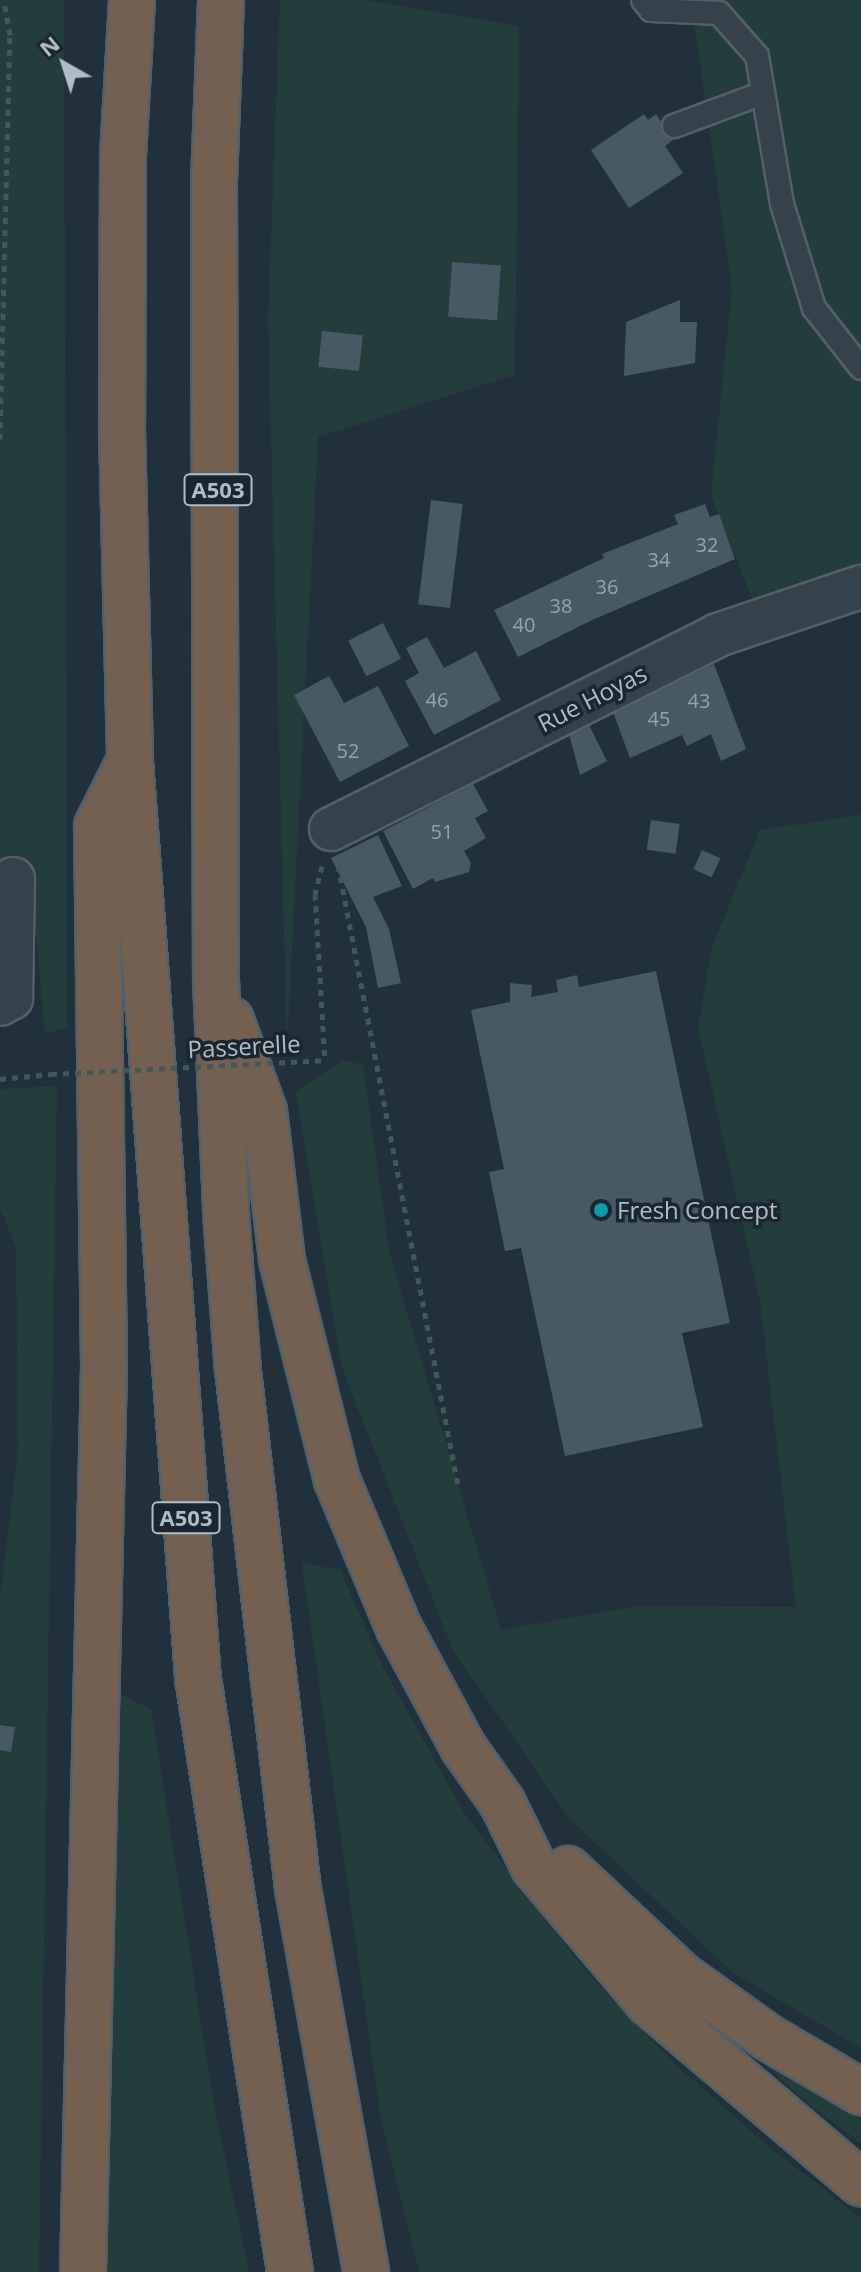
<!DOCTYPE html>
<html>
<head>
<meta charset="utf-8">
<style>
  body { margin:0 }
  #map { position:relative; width:861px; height:2272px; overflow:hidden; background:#21313c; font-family:"Open Sans",sans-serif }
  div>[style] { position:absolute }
  .green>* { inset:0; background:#233d3c }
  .building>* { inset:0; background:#475965; transform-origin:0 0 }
  .path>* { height:5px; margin-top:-2.5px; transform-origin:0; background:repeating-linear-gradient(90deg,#415958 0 6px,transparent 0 12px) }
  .roads { filter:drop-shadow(2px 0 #53606a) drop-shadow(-2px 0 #53606a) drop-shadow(0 2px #53606a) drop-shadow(0 -2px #53606a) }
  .lane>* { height:22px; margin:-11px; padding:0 11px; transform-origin:11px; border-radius:11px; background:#35424c }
  .street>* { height:42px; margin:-21px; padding:0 21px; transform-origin:21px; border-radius:21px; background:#35424c }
  .highway>* { height:44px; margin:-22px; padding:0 22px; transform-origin:22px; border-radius:22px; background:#736051 }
  .path-bridge>* { height:5px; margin-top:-2.5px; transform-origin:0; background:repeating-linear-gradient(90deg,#415958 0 6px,transparent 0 12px) }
  .dots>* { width:22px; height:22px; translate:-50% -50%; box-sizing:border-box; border:4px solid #1a2731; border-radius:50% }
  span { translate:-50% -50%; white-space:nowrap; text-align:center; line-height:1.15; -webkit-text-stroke:7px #1a2731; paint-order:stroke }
  .number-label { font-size:20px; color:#96a4af }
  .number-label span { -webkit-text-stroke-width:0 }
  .shield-label span { padding:2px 6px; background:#1a2731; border:2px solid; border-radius:6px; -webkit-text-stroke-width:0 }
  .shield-label { font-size:22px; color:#b0bdc8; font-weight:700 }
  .street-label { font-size:24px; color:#b0bdc8 }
  .poi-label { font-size:24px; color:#b0bdc8 }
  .left { translate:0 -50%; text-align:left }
  .north { position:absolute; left:24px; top:24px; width:80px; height:80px; -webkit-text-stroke:6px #1a2731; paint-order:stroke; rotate:321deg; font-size:22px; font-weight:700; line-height:32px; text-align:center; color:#b0bdc8 }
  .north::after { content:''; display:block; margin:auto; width:28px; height:36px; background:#b0bdc8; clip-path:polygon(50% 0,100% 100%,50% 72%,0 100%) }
</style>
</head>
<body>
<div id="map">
  <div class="green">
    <div style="clip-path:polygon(0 0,64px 0,67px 1027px,45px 1034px,33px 900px,0 893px)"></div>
    <div style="clip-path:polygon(280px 0,366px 0,519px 26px,515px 375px,318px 437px,287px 1048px,268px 319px)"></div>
    <div style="clip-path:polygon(683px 0,861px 0,861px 587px,761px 621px,711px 495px,732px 289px,696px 34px)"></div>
    <div style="clip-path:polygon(861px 815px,861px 2048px,732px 1972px,569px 1818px,453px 1650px,342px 1368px,296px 1092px,344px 1060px,363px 1065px,389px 1251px,501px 1630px,638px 1606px,796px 1607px,760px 1301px,698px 1028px,711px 950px,760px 830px)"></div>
    <div style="clip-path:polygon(57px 1086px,39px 2272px,0 2272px,0 1600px,18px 1450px,16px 1248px,0 1208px,0 1089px)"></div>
    <div style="clip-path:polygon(302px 1563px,340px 1570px,382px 1665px,464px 1813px,586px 1972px,673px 2062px,768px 2146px,861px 2218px,861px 2272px,419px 2272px,381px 2120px)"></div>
    <div style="clip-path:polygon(113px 1691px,151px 1709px,214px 2105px,249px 2272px,103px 2272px)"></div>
    <div style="clip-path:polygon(742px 2045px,861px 2113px,861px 2143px,813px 2107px)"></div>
  </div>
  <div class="building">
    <div style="clip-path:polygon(644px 114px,648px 120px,656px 114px,673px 140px,665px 146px,683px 173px,629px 208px,591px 150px)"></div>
    <div style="left:452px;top:262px;width:49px;height:55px;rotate:4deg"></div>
    <div style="clip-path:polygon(680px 300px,680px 322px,697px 322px,695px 363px,624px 376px,626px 322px)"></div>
    <div style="left:322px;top:331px;width:41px;height:36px;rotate:6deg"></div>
    <div style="left:431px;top:500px;width:32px;height:105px;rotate:7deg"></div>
    <div style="clip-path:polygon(705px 504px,710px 517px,719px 514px,735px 559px,592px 620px,518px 657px,494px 610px,604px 558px,602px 554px,678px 524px,674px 515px)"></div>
    <div style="left:383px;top:623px;width:40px;height:39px;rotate:63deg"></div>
    <div style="clip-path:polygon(427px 637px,444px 668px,476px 651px,501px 700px,434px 735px,405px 681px,419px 673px,406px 648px)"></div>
    <div style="clip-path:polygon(714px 664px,746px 749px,721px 761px,711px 734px,687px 746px,682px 735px,630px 758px,613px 712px)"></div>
    <div style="clip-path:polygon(329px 676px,344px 703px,378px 686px,409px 746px,340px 782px,294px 695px)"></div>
    <div style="clip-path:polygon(589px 725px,607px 761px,580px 775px,569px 734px)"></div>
    <div style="clip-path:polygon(473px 784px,488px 811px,475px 818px,486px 838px,464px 851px,471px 863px,469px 872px,435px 882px,433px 878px,413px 889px,383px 831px)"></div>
    <div style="left:651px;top:820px;width:29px;height:30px;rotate:8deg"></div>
    <div style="clip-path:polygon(378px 835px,402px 886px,373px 897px,389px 929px,401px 983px,378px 988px,366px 927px,331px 858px)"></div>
    <div style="left:702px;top:850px;width:20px;height:21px;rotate:24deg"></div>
    <div style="clip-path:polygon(656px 971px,730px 1323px,682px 1333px,703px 1427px,565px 1456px,521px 1248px,505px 1251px,489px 1172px,504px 1169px,471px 1010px,510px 1002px,510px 983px,532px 985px,531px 997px,558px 992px,556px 980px,577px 975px,579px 987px)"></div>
    <div style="clip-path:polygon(0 1725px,15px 1727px,11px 1752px,0 1750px)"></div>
  </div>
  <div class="path">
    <div style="left:0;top:439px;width:404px;rotate:-88.6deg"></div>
    <div style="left:10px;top:35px;width:36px;rotate:-100deg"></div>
    <div style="left:338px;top:865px;width:632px;rotate:79.05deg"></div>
    <div style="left:322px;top:866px;width:29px;rotate:104deg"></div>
    <div style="left:315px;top:894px;width:166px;rotate:86.6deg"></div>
    <div style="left:0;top:1079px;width:51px;rotate:-5.6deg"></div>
  </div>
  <div class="roads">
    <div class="lane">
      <div style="left:643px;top:0;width:13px;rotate:51deg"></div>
      <div style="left:651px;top:10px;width:68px;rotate:2.5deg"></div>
      <div style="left:719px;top:13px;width:57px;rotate:48.5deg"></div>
      <div style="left:757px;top:56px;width:150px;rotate:80.4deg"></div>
      <div style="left:782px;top:204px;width:109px;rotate:72.9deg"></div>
      <div style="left:814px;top:308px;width:76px;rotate:51.9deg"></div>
      <div style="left:674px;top:126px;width:95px;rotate:-20.3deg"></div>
    </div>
    <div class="street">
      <div style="left:331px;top:829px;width:433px;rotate:-26.6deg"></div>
      <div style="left:718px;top:635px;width:151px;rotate:-18.6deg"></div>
      <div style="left:0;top:1004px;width:13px;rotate:-29deg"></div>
      <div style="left:11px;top:998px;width:119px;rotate:-89deg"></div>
    </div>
    <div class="highway">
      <div style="left:132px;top:0;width:158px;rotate:93.3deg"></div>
      <div style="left:123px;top:158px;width:271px;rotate:90.2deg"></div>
      <div style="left:122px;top:429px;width:330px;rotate:88.6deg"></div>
      <div style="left:130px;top:759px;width:922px;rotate:85.77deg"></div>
      <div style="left:198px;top:1678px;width:601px;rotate:81.2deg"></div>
      <div style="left:221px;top:0;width:179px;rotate:92.2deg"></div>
      <div style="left:214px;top:179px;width:801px;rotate:89.86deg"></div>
      <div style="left:216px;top:980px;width:232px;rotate:87.5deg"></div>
      <div style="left:226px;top:1212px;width:158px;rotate:85.7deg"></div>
      <div style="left:238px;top:1370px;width:522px;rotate:83.41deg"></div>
      <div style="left:298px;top:1889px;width:389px;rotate:79.9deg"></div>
      <div style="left:231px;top:1020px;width:97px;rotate:70.1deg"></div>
      <div style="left:264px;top:1111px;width:150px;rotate:83.1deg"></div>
      <div style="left:282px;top:1260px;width:227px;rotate:76deg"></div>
      <div style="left:337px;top:1480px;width:160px;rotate:67.3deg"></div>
      <div style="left:399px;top:1628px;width:135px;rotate:61.7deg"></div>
      <div style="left:463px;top:1747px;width:67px;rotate:54.7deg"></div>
      <div style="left:502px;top:1802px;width:72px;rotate:63.8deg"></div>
      <div style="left:534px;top:1867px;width:177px;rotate:49.8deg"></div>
      <div style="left:648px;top:2002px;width:280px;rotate:40.4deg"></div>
      <div style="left:568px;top:1869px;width:156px;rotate:43.2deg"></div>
      <div style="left:682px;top:1976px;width:107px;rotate:35.5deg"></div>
      <div style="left:769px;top:2038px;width:107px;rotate:30.4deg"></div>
      <div style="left:83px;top:2272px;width:906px;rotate:-88.67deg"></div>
      <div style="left:104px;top:1366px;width:540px;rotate:-90.74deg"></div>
      <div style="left:97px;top:826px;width:72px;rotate:-63.4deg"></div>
    </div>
  </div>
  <div class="path-bridge">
    <div style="left:51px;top:1074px;width:274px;rotate:-2.9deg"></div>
  </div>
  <div class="dots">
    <div style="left:601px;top:1210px;background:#0f9aa8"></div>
  </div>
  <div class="number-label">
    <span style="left:707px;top:544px">32</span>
    <span style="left:659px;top:559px">34</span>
    <span style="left:607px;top:586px">36</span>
    <span style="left:561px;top:605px">38</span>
    <span style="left:524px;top:624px">40</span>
    <span style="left:437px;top:699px">46</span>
    <span style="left:699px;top:700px">43</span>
    <span style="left:659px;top:718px">45</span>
    <span style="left:348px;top:750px">52</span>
    <span style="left:442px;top:831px">51</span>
  </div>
  <div class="shield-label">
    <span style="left:218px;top:490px">A503</span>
    <span style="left:186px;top:1518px">A503</span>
  </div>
  <div class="street-label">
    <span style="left:592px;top:698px;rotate:-27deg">Rue Hoyas</span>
    <span style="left:244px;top:1046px;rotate:-3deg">Passerelle</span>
  </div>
  <div class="poi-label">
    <span class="left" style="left:617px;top:1210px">Fresh Concept</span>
  </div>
  <div class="north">N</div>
</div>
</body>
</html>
